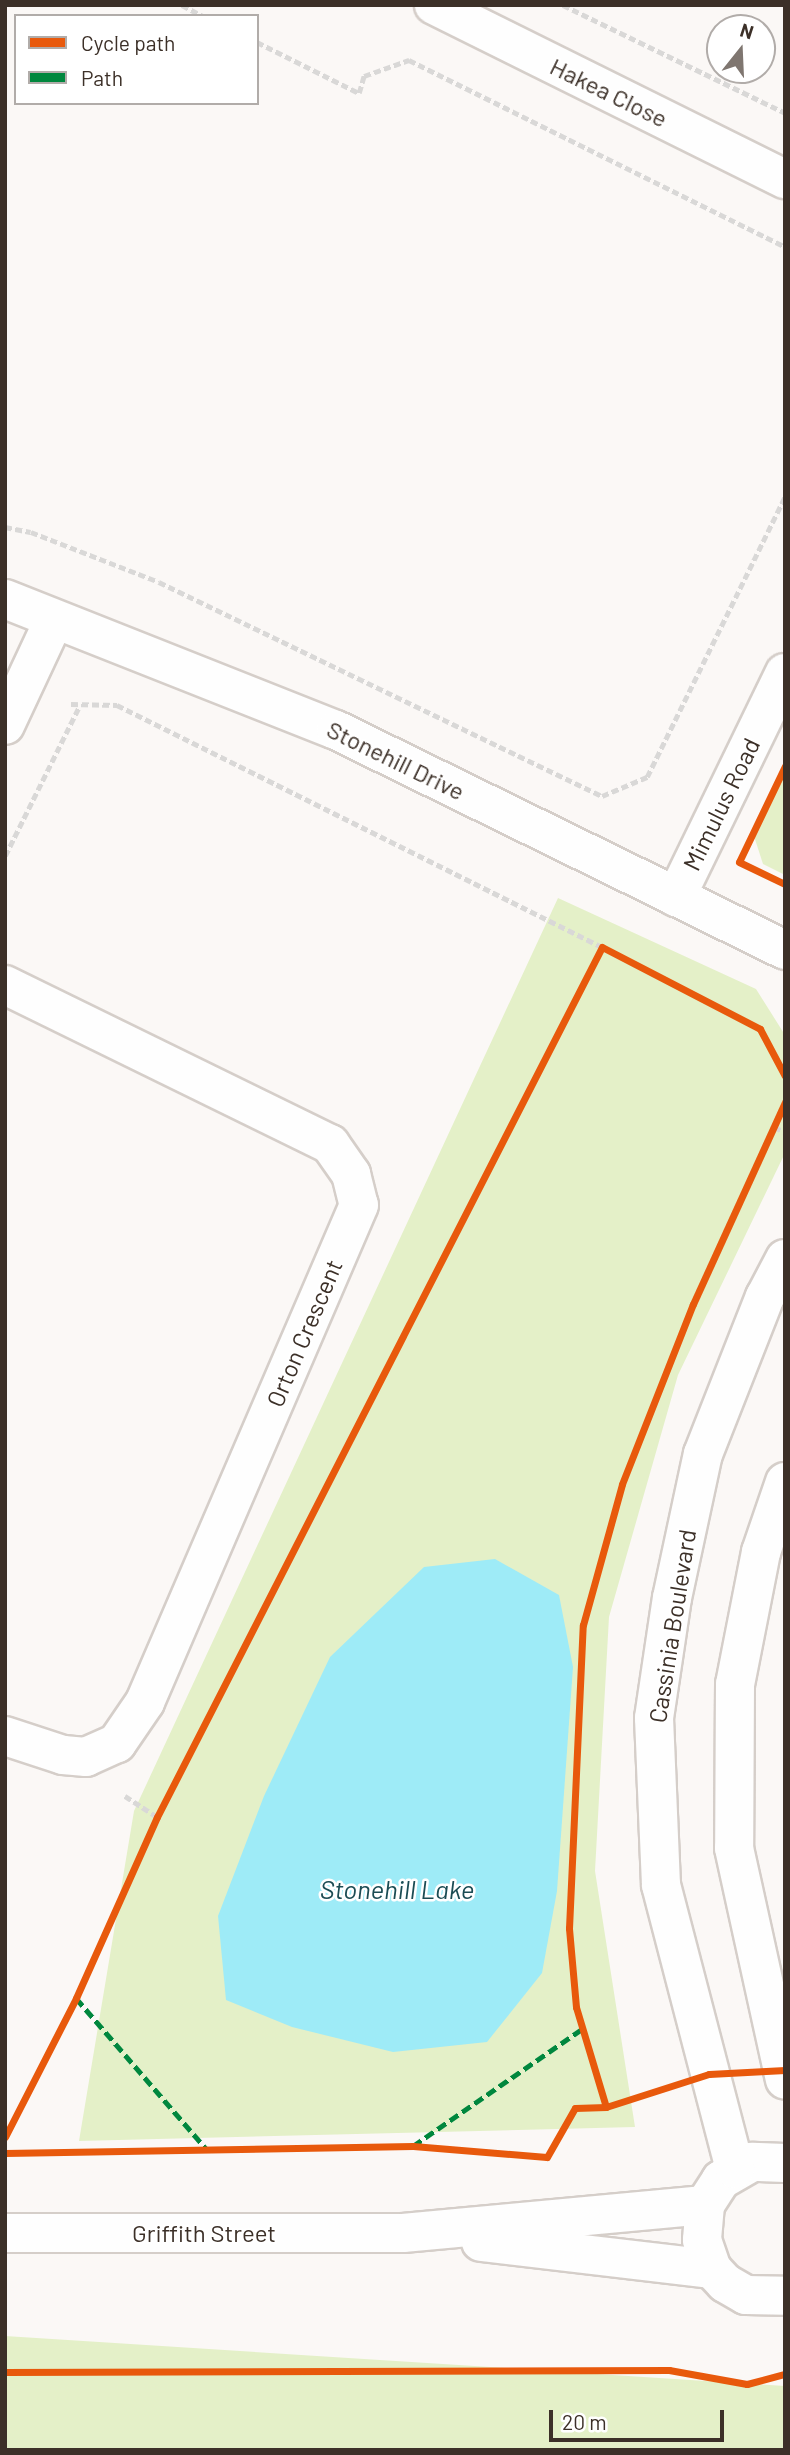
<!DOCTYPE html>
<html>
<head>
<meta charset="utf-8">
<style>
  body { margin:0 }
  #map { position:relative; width:790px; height:2455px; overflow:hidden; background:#fbf8f6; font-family:Barlow,sans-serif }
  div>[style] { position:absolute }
  .green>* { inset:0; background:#e4f0c8 }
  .water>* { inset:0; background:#9eebf7 }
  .path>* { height:4.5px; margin-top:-2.25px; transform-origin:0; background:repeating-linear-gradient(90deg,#d9d8d7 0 7px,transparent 0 10.5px) }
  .roads { filter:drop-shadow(2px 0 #d5cec9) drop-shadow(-2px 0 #d5cec9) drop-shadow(0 2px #d5cec9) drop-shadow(0 -2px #d5cec9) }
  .street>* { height:38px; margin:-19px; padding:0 19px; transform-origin:19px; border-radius:19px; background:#fefefe }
  .secondary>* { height:38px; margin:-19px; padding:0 19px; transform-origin:19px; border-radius:19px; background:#fefefe }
  .quiet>* { height:5px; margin-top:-2.5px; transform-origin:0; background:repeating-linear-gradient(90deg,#00873e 0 10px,transparent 0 15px) }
  .cycleway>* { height:7px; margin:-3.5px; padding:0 3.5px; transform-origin:3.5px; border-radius:3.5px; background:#e8590c }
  span { translate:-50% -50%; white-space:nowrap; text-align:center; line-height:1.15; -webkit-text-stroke:5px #fff; paint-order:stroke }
  .street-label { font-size:24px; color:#3c3028 }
  .water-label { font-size:26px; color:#1b4c54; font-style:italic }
  .frame { position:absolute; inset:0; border:7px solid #3c3028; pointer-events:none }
  .legend { position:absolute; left:14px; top:14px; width:245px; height:91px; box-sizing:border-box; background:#fff; border:2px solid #b1aca9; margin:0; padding:9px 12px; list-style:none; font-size:21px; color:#3c3028 }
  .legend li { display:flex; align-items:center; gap:14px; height:35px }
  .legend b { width:35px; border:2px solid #b1aca9 }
  .north { position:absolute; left:706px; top:14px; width:70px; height:70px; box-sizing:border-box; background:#fff; border:2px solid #b1aca9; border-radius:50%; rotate:18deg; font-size:19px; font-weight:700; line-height:28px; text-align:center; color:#3c3028 }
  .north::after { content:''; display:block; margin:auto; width:24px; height:32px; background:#7f7670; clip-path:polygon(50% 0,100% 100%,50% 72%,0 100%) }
  .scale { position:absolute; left:549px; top:2410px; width:175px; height:32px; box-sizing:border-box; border:4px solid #3c3028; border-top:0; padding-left:9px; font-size:21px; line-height:24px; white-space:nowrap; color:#3c3028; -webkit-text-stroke:5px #fff; paint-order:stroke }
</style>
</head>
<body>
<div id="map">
  <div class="green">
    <div style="clip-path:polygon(785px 762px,785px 875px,763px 864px,752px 830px)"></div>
    <div style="clip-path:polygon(558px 898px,756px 989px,785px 1035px,785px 1153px,678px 1375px,609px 1617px,595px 1871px,635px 2127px,79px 2141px,134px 1811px)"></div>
    <div style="clip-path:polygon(5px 2336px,785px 2386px,785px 2450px,5px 2450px)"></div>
  </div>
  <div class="water">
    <div style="clip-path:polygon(495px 1559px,559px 1595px,573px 1667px,557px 1891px,542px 1973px,487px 2042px,393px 2052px,292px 2027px,226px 2000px,218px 1916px,264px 1796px,330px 1657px,424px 1567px)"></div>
  </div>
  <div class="path">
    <div style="left:182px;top:5px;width:24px;rotate:28deg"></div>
    <div style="left:563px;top:5px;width:247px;rotate:25.9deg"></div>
    <div style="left:257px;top:42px;width:114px;rotate:26.6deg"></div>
    <div style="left:359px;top:93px;width:18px;rotate:-74deg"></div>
    <div style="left:364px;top:76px;width:48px;rotate:-19.6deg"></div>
    <div style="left:409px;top:60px;width:420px;rotate:26.4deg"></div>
    <div style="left:5px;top:527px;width:26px;rotate:11deg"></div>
    <div style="left:31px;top:532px;width:137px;rotate:21.3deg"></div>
    <div style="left:159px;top:582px;width:492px;rotate:25.8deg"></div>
    <div style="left:602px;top:796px;width:49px;rotate:-22.9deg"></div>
    <div style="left:647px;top:777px;width:312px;rotate:-63.8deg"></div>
    <div style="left:71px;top:704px;width:46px;rotate:1.2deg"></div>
    <div style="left:117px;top:705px;width:542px;rotate:26.52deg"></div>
    <div style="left:5px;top:856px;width:166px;rotate:-63.6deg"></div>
    <div style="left:774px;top:1127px;width:12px;rotate:24deg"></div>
    <div style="left:125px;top:1796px;width:38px;rotate:33deg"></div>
  </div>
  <div class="roads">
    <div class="street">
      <div style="left:434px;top:5px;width:392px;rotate:26.4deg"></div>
      <div style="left:5px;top:725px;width:116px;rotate:-65deg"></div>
      <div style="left:676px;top:897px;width:249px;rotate:-64.1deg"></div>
      <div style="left:5px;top:985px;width:362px;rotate:26.1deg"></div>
      <div style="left:330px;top:1144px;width:37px;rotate:55deg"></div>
      <div style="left:351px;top:1174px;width:32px;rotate:76deg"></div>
      <div style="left:359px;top:1205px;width:541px;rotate:113.3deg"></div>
      <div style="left:145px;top:1702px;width:50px;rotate:124.3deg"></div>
      <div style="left:117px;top:1743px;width:34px;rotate:156deg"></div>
      <div style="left:86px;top:1757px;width:23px;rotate:-175deg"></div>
      <div style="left:63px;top:1755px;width:61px;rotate:-161.9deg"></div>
    </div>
    <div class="secondary">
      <div style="left:5px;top:599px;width:356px;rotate:21.6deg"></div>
      <div style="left:336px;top:730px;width:500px;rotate:26.1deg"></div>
      <div style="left:785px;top:1482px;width:74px;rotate:108.9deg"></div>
      <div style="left:761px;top:1552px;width:135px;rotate:101.1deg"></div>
      <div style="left:735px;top:1684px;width:164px;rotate:90.3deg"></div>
      <div style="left:734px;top:1848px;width:237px;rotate:77.6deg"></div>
      <div style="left:785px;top:2163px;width:33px;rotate:-178deg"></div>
      <div style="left:752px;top:2162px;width:36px;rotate:150deg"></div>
      <div style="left:721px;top:2180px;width:30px;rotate:123deg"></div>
      <div style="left:705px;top:2205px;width:35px;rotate:95deg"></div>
      <div style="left:702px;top:2240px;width:31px;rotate:71deg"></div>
      <div style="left:712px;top:2269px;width:19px;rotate:47deg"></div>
      <div style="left:725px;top:2283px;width:24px;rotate:30deg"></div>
      <div style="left:746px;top:2295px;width:39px;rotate:1deg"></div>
      <div style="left:735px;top:2169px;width:293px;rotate:-104.6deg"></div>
      <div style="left:661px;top:1885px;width:167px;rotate:-92.4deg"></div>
      <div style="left:654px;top:1718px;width:121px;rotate:-81.5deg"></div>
      <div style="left:672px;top:1598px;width:147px;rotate:-77.9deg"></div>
      <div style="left:703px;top:1454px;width:169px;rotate:-68.5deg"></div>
      <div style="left:765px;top:1297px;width:43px;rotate:-62.2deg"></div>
      <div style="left:5px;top:2233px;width:398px"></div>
      <div style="left:403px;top:2233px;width:303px;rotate:-5.3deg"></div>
      <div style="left:481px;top:2242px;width:233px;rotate:6.7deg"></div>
    </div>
  </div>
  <div class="quiet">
    <div style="left:76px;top:1998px;width:201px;rotate:49.2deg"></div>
    <div style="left:413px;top:2146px;width:206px;rotate:-34.7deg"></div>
  </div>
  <div class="cycleway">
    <div style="left:785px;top:766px;width:106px;rotate:115.6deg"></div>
    <div style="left:739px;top:862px;width:51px;rotate:25.6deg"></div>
    <div style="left:606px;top:2107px;width:104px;rotate:-106.7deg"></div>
    <div style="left:576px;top:2007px;width:79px;rotate:-95.1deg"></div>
    <div style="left:569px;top:1928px;width:303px;rotate:-87.4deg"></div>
    <div style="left:583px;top:1625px;width:146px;rotate:-74.5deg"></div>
    <div style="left:622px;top:1484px;width:193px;rotate:-68.5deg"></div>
    <div style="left:693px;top:1304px;width:222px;rotate:-65.5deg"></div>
    <div style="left:5px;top:2137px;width:156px;rotate:-62.9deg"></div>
    <div style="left:76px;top:1998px;width:198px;rotate:-65.9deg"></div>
    <div style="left:157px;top:1817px;width:977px;rotate:-62.91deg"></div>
    <div style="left:602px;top:947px;width:178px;rotate:27.4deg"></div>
    <div style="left:760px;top:1029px;width:53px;rotate:62deg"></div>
    <div style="left:5px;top:2153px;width:408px;rotate:-1deg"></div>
    <div style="left:413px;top:2146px;width:134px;rotate:4.7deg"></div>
    <div style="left:547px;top:2157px;width:56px;rotate:-60.3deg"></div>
    <div style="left:575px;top:2108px;width:31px;rotate:-2deg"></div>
    <div style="left:606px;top:2107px;width:108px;rotate:-17.8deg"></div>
    <div style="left:709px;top:2074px;width:76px;rotate:-3deg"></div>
    <div style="left:5px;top:2372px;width:664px;rotate:-0.17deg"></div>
    <div style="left:669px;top:2370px;width:79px;rotate:10.2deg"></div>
    <div style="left:747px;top:2384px;width:39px;rotate:-15deg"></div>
  </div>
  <div class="street-label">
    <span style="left:609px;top:92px;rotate:26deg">Hakea Close</span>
    <span style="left:396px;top:760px;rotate:26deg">Stonehill Drive</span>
    <span style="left:721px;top:804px;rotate:-64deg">Mimulus Road</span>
    <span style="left:304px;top:1333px;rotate:-67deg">Orton Crescent</span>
    <span style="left:672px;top:1626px;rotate:-81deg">Cassinia Boulevard</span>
    <span style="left:204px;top:2233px">Griffith Street</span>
  </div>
  <div class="water-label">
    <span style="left:397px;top:1889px">Stonehill Lake</span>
  </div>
  <div class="frame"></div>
  <ul class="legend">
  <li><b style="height:9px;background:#e8590c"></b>Cycle path</li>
  <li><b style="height:9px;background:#00873e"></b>Path</li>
  </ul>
  <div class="north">N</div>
  <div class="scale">20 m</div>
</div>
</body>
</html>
